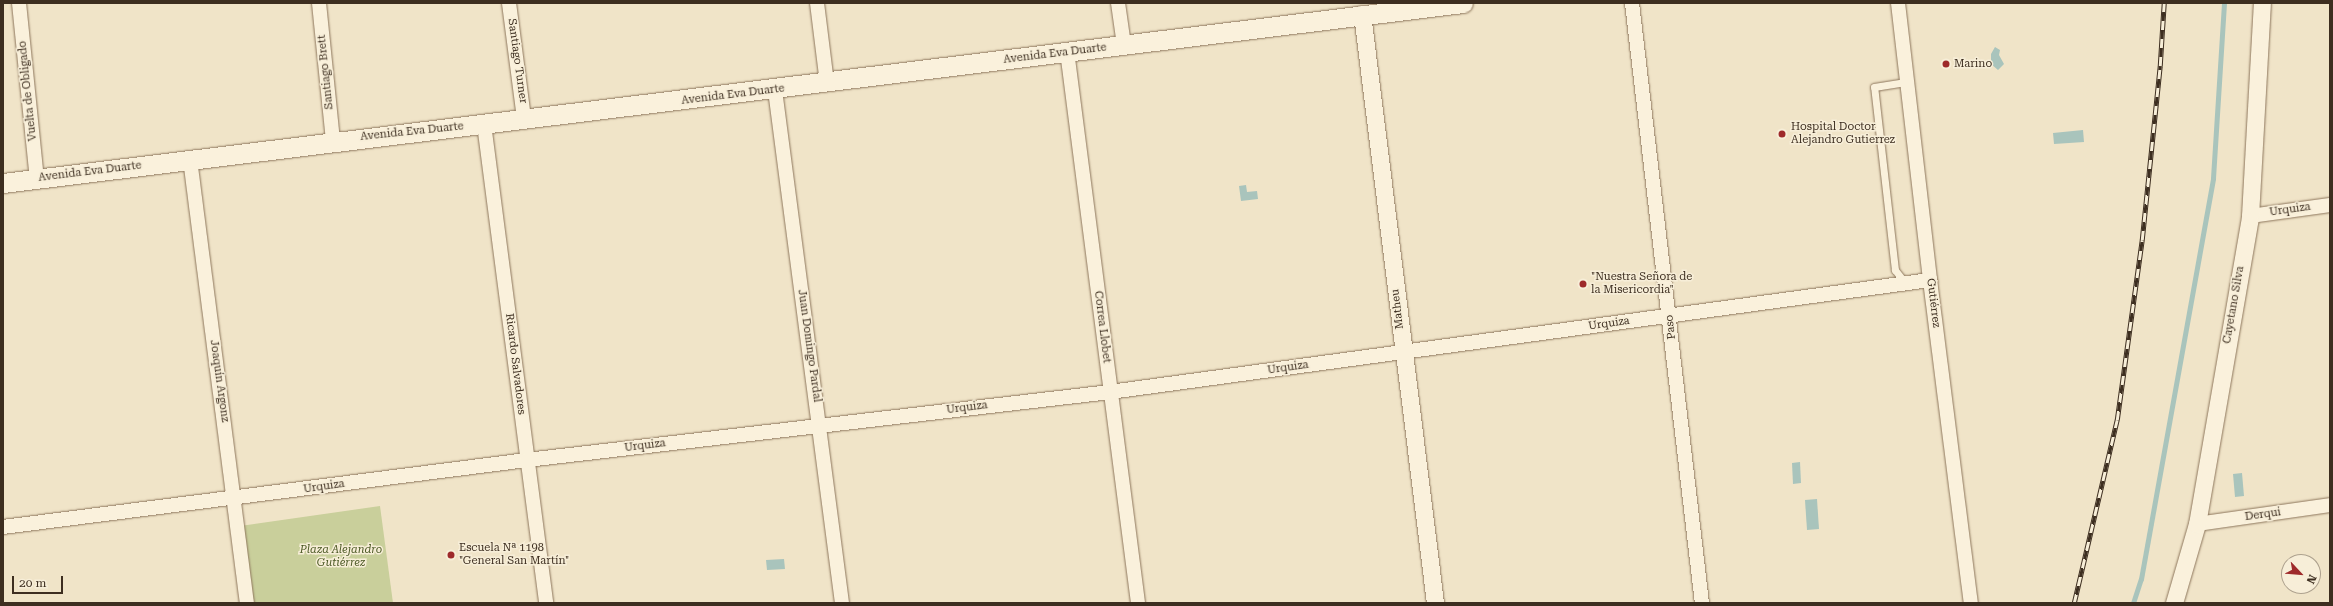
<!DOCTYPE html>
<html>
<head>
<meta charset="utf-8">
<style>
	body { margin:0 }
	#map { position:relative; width:2333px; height:606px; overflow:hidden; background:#f0e4c8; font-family:"Roboto Serif",serif }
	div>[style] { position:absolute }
	.green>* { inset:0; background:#c9cf9b }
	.water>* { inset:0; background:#a9c4bc }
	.stream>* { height:5px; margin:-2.5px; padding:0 2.5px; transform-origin:2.5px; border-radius:2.5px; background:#a9c4bc }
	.roads { filter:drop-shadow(0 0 1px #8d765c) drop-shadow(0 0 1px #8d765c) }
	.service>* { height:7px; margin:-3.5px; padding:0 3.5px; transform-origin:3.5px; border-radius:3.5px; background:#faf1dc }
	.minor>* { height:14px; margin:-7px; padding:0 7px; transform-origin:7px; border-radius:7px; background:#faf1dc }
	.tertiary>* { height:17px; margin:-8.5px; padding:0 8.5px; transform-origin:8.5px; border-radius:8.5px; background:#faf1dc }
	.secondary>* { height:19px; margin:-9.5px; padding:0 9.5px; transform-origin:9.5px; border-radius:9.5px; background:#faf1dc }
	.rail>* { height:4.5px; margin-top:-2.25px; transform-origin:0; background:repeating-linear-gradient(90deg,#f7eed8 0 9px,#3d2e20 0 18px); box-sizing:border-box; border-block:1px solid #3d2e20 }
	.dots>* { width:11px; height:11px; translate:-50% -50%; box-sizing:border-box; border:2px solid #f7eed8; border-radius:50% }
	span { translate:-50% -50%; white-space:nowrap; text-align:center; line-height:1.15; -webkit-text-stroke:3px #f7eed8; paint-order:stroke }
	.street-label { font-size:11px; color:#3d2e20 }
	.poi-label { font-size:11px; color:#3d2e20 }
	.left { translate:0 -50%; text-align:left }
	.park-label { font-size:11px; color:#4d5a26; font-style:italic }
	.frame { position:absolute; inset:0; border:4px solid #3d2e20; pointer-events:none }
	.north { position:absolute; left:2281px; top:554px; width:40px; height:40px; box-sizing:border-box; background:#f7eed8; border:1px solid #ada18e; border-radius:50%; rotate:116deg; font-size:11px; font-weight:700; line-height:16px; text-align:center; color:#3d2e20 }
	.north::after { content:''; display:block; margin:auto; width:14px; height:18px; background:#9e2a2b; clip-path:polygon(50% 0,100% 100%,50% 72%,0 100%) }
	.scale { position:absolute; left:12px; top:576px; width:51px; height:18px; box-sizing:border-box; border:2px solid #3d2e20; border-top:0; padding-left:5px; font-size:12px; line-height:14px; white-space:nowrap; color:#3d2e20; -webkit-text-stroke:3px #f7eed8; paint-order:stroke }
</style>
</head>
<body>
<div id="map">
	<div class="green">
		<div style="clip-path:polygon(380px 506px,393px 603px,251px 603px,240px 526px)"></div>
	</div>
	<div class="water">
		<div style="clip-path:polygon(1995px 47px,2000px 50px,1999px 55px,2004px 64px,1998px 70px,1991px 64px,1991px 54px)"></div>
		<div style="clip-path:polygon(2083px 130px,2084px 142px,2054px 144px,2053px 133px)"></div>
		<div style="clip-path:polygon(1246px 185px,1247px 192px,1257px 191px,1258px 199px,1241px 201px,1239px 186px)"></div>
		<div style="clip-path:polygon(1800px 462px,1801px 483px,1793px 484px,1792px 463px)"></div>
		<div style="clip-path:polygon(2242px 473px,2244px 496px,2235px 497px,2233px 474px)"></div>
		<div style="clip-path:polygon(1817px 499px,1819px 529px,1807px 530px,1805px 500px)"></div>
		<div style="clip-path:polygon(784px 559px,785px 569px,767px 570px,766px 560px)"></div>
	</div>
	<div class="stream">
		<div style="left:2133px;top:603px;width:25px;rotate:-72deg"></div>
		<div style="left:2141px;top:579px;width:407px;rotate:-79.8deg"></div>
		<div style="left:2213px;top:178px;width:175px;rotate:-86.4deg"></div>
	</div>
	<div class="roads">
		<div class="service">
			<div style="left:1906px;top:284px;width:18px;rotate:-128deg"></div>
			<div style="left:1895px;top:270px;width:184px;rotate:-96.5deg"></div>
			<div style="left:1874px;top:87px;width:32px;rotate:-9deg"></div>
		</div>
		<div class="minor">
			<div style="left:19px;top:3px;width:177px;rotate:84.2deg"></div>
			<div style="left:319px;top:3px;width:139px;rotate:84.2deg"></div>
			<div style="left:509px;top:3px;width:117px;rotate:82.6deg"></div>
			<div style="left:817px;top:3px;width:81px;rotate:82.9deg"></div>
			<div style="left:1118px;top:3px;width:42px;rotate:81.9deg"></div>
			<div style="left:1632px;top:3px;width:604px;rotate:83.35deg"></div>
			<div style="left:1898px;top:3px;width:279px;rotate:83.4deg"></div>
			<div style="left:1930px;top:280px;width:326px;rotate:82.8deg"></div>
			<div style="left:1067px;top:51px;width:557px;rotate:82.67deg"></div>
			<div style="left:775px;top:90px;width:517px;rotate:82.56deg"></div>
			<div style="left:484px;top:124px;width:483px;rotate:82.6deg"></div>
			<div style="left:190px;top:159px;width:448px;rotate:82.7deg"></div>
			<div style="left:2250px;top:216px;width:81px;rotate:-7.8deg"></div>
			<div style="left:2197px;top:524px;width:134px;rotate:-8.1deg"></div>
			<div style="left:3px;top:527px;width:528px;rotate:-7.29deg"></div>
			<div style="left:527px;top:460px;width:587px;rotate:-6.65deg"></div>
			<div style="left:1110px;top:392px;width:828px;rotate:-7.78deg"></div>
		</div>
		<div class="tertiary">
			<div style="left:1362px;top:14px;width:594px;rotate:82.93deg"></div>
			<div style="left:2174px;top:603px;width:82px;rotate:-73.8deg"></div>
			<div style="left:2197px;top:524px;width:313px;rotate:-80.2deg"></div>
			<div style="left:2250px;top:216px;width:213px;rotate:-86.8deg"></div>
		</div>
		<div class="secondary">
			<div style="left:3px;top:183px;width:1471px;rotate:-7.03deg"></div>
		</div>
	</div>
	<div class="rail">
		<div style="left:2074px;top:603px;width:188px;rotate:-76.8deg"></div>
		<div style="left:2117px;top:420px;width:182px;rotate:-82.1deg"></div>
		<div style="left:2142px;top:240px;width:175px;rotate:-84.1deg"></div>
		<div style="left:2160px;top:66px;width:63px;rotate:-86.4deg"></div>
	</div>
	<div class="dots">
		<div style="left:1946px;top:64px;background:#9e2a2b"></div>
		<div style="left:1782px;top:134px;background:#9e2a2b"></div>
		<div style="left:1583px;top:284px;background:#9e2a2b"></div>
		<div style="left:451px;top:555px;background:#9e2a2b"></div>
	</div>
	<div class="street-label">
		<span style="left:1055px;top:54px;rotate:-7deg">Avenida Eva Duarte</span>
		<span style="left:517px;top:61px;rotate:82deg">Santiago Turner</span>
		<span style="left:326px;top:72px;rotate:-96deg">Santiago Brett</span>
		<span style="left:28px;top:91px;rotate:-96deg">Vuelta de Obligado</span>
		<span style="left:733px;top:95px;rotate:-7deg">Avenida Eva Duarte</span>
		<span style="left:412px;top:132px;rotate:-6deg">Avenida Eva Duarte</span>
		<span style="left:90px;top:172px;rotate:-7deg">Avenida Eva Duarte</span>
		<span style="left:2290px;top:210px;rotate:-8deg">Urquiza</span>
		<span style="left:1933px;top:303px;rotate:83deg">Gutiérrez</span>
		<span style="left:2234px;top:305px;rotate:-80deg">Cayetano Silva</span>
		<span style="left:1398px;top:309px;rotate:-97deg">Matheu</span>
		<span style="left:1609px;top:324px;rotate:-8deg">Urquiza</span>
		<span style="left:1102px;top:327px;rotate:83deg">Correa Llobet</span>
		<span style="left:1671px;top:327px;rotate:-96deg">Paso</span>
		<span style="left:809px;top:346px;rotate:82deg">Juan Domingo Pardal</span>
		<span style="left:515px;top:364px;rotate:83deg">Ricardo Salvadores</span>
		<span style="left:1288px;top:368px;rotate:-8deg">Urquiza</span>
		<span style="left:219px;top:381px;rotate:82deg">Joaquín Argonz</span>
		<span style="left:967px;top:408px;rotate:-7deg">Urquiza</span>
		<span style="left:645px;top:446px;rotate:-7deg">Urquiza</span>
		<span style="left:324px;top:487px;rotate:-8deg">Urquiza</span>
		<span style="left:2263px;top:515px;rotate:-8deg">Derqui</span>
	</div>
	<div class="poi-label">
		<span class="left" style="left:1954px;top:64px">Marino</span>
		<span class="left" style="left:1791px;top:134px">Hospital Doctor<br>Alejandro Gutierrez</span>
		<span class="left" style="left:1591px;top:284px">"Nuestra Señora de<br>la Misericordia"</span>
		<span class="left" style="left:459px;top:555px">Escuela Nª 1198<br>"General San Martín"</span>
	</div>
	<div class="park-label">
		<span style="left:341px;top:557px">Plaza Alejandro<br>Gutiérrez</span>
	</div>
	<div class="frame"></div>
	<div class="north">N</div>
	<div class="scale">20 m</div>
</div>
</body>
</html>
